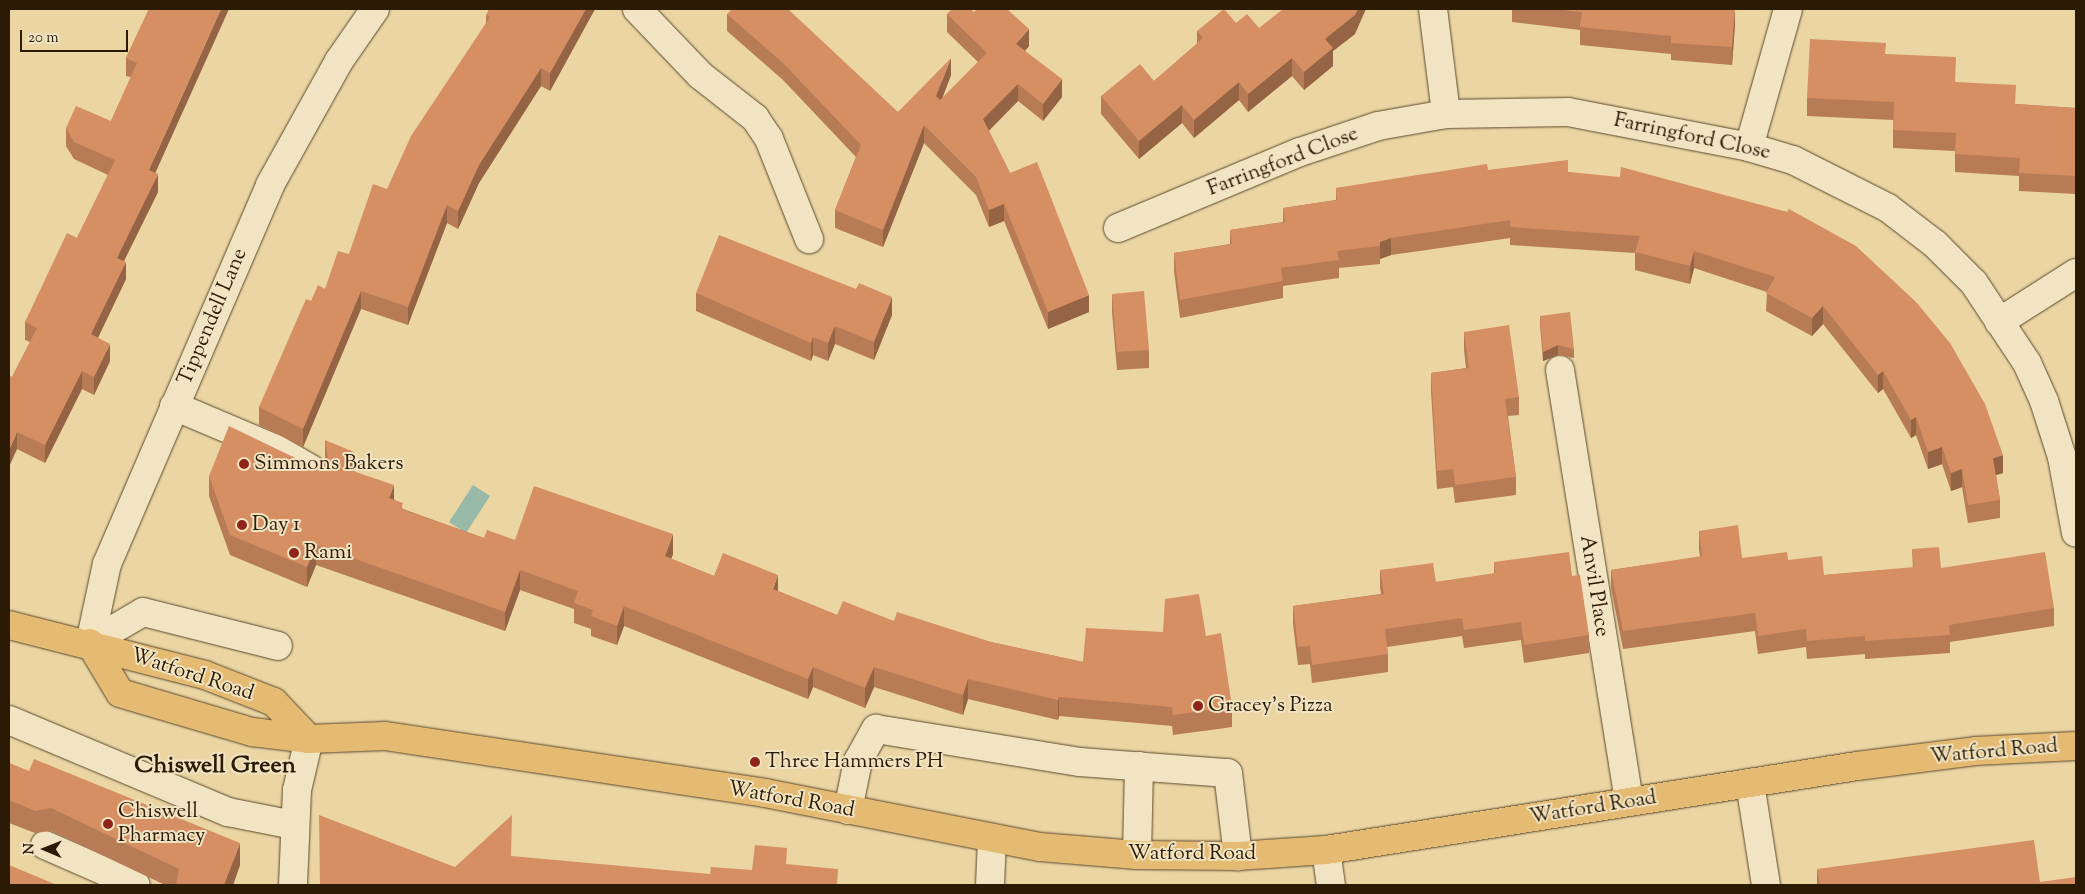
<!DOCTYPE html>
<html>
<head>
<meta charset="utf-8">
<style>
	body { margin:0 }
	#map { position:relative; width:2085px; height:894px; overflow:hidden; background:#ead5a3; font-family:"Sorts Mill Goudy",serif }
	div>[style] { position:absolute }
	.water>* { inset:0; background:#98b9a7 }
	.roads { filter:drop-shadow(0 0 1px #5b492c) drop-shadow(0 0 1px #5b492c) }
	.minor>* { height:28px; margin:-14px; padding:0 14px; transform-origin:14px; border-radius:14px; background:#f1e4c3 }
	.major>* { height:28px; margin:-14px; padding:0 14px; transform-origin:14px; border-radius:14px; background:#e5ba72 }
	.wall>* { inset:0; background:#b77b55 }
	.shaded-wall>* { inset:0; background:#956445 }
	.building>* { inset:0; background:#d58f63 }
	.dots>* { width:14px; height:14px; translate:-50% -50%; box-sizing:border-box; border:2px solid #f1e4c3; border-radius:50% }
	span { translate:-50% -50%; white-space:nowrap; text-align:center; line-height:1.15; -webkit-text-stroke:4px #f1e4c3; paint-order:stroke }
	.street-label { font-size:21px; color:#2b1a04 }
	.poi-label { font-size:21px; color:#2b1a04 }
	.left { translate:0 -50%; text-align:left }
	.quarter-label { font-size:24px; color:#2b1a04; font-weight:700 }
	.frame { position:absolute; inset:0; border:10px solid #2b1a04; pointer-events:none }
	.north { position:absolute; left:20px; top:824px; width:50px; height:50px; -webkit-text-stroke:4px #f1e4c3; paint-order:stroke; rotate:271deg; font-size:14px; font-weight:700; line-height:20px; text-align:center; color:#2b1a04 }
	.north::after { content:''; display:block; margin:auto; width:18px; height:22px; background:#2b1a04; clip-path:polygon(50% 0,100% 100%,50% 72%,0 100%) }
	.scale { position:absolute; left:20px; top:30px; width:108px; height:22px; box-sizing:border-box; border:2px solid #2b1a04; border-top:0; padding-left:6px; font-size:15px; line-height:18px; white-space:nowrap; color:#2b1a04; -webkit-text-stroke:4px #f1e4c3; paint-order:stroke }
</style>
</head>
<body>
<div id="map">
	<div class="water">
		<div style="clip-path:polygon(473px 485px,490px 496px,466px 533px,449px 522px)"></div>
	</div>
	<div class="roads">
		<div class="minor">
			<div style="left:637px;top:9px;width:91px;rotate:46.3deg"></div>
			<div style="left:700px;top:75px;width:70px;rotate:38deg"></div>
			<div style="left:755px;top:118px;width:25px;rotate:56deg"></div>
			<div style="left:769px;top:139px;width:108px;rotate:68.2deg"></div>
			<div style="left:1433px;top:9px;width:106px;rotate:82.9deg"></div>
			<div style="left:1749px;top:147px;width:143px;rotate:-74.2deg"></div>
			<div style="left:1118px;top:228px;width:197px;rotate:-22.7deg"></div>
			<div style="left:1300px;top:152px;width:82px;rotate:-18.4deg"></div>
			<div style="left:1378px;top:126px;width:69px;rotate:-10deg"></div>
			<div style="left:1446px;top:114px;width:122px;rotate:-0.9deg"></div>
			<div style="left:1568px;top:112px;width:184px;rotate:10.9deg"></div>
			<div style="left:1749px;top:147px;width:46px;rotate:16.5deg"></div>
			<div style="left:1793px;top:160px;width:106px;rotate:26.8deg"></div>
			<div style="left:1888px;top:208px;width:59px;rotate:37.5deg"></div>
			<div style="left:1935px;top:244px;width:55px;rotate:45deg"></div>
			<div style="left:1974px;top:283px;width:96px;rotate:56.5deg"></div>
			<div style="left:2027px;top:363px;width:42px;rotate:65.9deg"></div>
			<div style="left:2044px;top:401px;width:59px;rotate:72.2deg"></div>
			<div style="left:2062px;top:457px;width:77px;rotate:79.6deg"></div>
			<div style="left:1999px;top:322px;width:91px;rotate:-32.5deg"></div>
			<div style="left:1560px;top:370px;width:437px;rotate:80.9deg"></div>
			<div style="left:174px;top:406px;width:111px;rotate:22.9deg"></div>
			<div style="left:276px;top:449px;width:40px;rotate:29.7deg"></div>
			<div style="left:90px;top:643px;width:81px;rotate:-77.9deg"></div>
			<div style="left:107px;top:564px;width:413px;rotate:-66.7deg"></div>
			<div style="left:270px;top:185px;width:142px;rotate:-60.9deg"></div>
			<div style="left:339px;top:61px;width:63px;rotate:-55.3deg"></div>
			<div style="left:90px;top:643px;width:61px;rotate:-30.3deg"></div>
			<div style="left:143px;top:612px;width:139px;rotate:14.1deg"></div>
			<div style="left:9px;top:720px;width:238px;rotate:22.8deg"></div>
			<div style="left:228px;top:812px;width:67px;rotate:11.1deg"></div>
			<div style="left:1750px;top:783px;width:103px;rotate:81.1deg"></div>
			<div style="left:848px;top:810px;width:50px;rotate:-78.5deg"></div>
			<div style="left:858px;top:761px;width:37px;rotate:-61deg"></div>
			<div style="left:876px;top:729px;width:207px;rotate:9.2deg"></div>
			<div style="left:1080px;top:762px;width:148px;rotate:4.3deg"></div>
			<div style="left:1228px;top:773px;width:84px;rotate:83.1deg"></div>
			<div style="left:45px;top:845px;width:99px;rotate:23.7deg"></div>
			<div style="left:1326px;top:850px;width:35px;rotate:82deg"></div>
			<div style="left:1137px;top:855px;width:89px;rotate:-88.7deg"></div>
			<div style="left:293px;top:885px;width:95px;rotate:-87.6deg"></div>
			<div style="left:297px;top:790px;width:52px;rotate:-76.8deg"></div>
			<div style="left:990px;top:885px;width:46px;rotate:-87.5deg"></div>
		</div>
		<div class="major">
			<div style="left:9px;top:625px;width:202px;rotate:14.3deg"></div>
			<div style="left:205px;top:675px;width:74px;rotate:21.4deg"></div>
			<div style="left:274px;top:702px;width:51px;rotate:46.6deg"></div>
			<div style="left:90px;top:643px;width:58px;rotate:59deg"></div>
			<div style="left:120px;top:693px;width:138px;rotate:16.5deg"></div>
			<div style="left:252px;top:732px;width:57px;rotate:7deg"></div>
			<div style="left:309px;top:739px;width:76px;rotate:-2.3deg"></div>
			<div style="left:385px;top:736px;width:384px;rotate:8.5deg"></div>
			<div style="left:765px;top:793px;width:280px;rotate:11.1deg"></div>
			<div style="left:1040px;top:847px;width:97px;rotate:4.7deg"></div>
			<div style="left:1137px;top:855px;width:101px;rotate:0.6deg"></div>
			<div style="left:1238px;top:856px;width:88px;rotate:-3.9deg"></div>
			<div style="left:1326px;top:850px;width:538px;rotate:-8.99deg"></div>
			<div style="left:1857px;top:766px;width:119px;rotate:-7.2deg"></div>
			<div style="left:1975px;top:751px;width:101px;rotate:-2.8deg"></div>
		</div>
	</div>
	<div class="wall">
		<div style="clip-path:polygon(149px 9px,155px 173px,158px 192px,124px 261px,126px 279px,98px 338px,110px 361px,94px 395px,82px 389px,45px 463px,17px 449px,12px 377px,30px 342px,25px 340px,25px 322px,77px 238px,108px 175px,74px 159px,66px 146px,66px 128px,111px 121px,131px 77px,126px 76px,126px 58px)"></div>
		<div style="clip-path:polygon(595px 9px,550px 91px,541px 86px,479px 183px,458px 229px,447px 223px,408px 325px,361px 309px,303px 447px,259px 425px,259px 407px,311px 301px,325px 289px,349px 254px,486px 23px,486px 15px)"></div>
		<div style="clip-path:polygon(1504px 9px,1735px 9px,1735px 24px,1732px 65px,1671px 60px,1671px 54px,1580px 45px,1580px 30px,1512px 22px,1512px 10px)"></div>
		<div style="clip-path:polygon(974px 12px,1029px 46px,1025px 51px,1062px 97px,1043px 121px,1018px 101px,989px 131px,1010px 173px,1089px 312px,1048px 329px,1004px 221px,989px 227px,976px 195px,924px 143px,883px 247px,835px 228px,835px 210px,856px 157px,783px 80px,727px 31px,727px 14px,898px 112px,951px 75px,942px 99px,978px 62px,947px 32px,947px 14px)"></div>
		<div style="clip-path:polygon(1236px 23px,1259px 28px,1355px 34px,1333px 51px,1333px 66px,1304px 90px,1292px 76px,1248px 112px,1239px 100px,1194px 138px,1182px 123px,1139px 159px,1101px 114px,1101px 96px,1154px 81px,1197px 44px,1197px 31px)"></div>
		<div style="clip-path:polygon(1886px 54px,1956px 82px,2016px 104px,2076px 108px,2076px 194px,2019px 191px,2019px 176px,1955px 172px,1955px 151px,1893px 148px,1893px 120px,1807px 116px,1807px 98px)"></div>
		<div style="clip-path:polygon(1488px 170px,1568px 172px,1787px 212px,2003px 473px,1996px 475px,2000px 500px,2000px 518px,1968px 523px,1962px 487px,1951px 491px,1942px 464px,1928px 469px,1916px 435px,1911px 438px,1883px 389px,1878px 393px,1823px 324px,1812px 336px,1766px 311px,1767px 292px,1694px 268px,1690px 284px,1635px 270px,1635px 253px,1510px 245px,1510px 238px,1391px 255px,1380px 259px,1380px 264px,1339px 268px,1339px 278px,1283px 286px,1283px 298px,1180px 318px,1174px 271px,1174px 253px,1230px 244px,1230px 230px,1283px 222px,1283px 208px,1336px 200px,1336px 188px)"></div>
		<div style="clip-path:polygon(696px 293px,892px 315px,874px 360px,835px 344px,828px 361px,813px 355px,811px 361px,696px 311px)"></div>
		<div style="clip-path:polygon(1112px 294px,1149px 350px,1149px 368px,1117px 370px,1112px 312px)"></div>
		<div style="clip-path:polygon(1540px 316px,1574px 349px,1574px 358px,1558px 355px,1543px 361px,1540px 325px)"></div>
		<div style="clip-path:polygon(1464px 332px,1519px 397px,1519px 415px,1508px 416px,1516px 477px,1516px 495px,1455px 503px,1453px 487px,1437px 489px,1431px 391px,1431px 373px,1466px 368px,1464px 350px)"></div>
		<div style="clip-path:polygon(325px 440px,354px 471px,394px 499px,403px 509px,484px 538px,673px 554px,671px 559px,714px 576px,778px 591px,837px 615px,894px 621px,1083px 662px,1206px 636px,1232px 707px,1232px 727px,1173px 735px,1172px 726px,1059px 716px,1058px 720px,968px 699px,963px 715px,874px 687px,865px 708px,813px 687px,808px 699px,624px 626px,617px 645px,591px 636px,591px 629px,574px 623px,574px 609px,520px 590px,505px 631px,316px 565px,307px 587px,230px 555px,209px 496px,209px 476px,314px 467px,325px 460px)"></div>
		<div style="clip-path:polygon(1699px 531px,1742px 558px,1788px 560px,1824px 575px,1913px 568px,1912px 549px,1941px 568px,2054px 608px,2054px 626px,1950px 642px,1950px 653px,1865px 659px,1865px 654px,1807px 659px,1806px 647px,1758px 654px,1755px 631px,1623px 649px,1611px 588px,1611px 570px,1700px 557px,1699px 549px)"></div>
		<div style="clip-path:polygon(1494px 562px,1572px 576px,1589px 635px,1589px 653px,1524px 663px,1521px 640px,1464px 648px,1462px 636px,1387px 647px,1388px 654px,1388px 672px,1312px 683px,1310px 664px,1298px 665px,1293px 624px,1293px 606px,1381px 594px,1380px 588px,1380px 570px,1436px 582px,1494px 574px)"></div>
		<div style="clip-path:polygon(9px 763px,240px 865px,233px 885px,165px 885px,51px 831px,35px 833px,9px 823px)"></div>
		<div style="clip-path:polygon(1817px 869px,2040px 882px,2076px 885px,1817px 885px)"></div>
	</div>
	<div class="shaded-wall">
		<div style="clip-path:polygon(221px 9px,229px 9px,149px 187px,149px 170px)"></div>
		<div style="clip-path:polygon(586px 9px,595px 9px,550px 91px,550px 73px)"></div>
		<div style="clip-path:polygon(1358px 9px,1366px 9px,1355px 34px,1333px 51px,1333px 66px,1304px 90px,1304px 72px,1325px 39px)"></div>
		<div style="clip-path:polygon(1735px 9px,1735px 24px,1732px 65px,1732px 47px)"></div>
		<div style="clip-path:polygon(1029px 29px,1029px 46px,1016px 61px,1016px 44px)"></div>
		<div style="clip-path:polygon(951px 58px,951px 75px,936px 114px,936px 96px)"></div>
		<div style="clip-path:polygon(1292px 58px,1292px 76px,1248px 112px,1248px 94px)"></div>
		<div style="clip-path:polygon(541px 68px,541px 86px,479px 183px,458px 229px,458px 211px,479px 165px)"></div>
		<div style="clip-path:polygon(1062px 79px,1062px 97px,1043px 121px,1043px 104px)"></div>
		<div style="clip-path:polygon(1239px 82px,1239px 100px,1194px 138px,1194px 120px)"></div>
		<div style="clip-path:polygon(1018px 84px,1018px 101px,983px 136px,983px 119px)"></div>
		<div style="clip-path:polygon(1182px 105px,1182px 123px,1139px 159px,1139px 141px)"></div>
		<div style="clip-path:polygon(924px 125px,924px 143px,883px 247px,883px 230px)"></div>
		<div style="clip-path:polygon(158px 174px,158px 192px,117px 275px,117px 258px)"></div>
		<div style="clip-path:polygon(1004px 204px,1004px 221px,989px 227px,989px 210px)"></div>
		<div style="clip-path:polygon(447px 205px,447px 223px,408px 325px,408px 307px)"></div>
		<div style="clip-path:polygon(1391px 238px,1391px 255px,1380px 259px,1380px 242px)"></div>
		<div style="clip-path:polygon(1694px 251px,1694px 268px,1690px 284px,1690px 266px)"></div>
		<div style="clip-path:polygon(126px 262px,126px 279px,91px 352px,91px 334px)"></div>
		<div style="clip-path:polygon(361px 291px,361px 309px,303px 447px,303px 429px)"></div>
		<div style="clip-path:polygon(1089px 295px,1089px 312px,1048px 329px,1048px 312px)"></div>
		<div style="clip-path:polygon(892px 297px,892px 315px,874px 360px,874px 342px)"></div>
		<div style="clip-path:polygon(1823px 306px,1823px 324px,1812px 336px,1812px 318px)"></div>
		<div style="clip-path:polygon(835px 326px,835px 344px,828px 361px,828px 343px)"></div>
		<div style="clip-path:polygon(813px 337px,813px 355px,811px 361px,811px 343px)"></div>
		<div style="clip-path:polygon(110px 344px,110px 361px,94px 395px,94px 377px)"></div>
		<div style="clip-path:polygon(1558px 345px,1558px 355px,1543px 361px,1543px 352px)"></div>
		<div style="clip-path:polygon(82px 371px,82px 389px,45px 463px,45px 445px)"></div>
		<div style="clip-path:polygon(1883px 371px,1883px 389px,1878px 393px,1878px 375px)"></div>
		<div style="clip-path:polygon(1916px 417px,1916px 435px,1911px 438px,1911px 420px)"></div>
		<div style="clip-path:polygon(17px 432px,17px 449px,9px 467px,9px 450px)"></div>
		<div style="clip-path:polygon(1942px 447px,1942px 464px,1928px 469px,1928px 452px)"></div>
		<div style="clip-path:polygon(354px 452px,354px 471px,347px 469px)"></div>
		<div style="clip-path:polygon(2003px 455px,2003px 473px,1993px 476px,1993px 458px)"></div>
		<div style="clip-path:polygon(1962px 469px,1962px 487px,1951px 491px,1951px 473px)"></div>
		<div style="clip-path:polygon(394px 485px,394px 505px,389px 498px)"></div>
		<div style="clip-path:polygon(673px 534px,673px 554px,665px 576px,665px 556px)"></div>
		<div style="clip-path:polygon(316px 545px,316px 565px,307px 587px,307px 567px)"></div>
		<div style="clip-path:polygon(520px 570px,520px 590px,505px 631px,505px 612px)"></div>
		<div style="clip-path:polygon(778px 575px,778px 595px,773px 589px)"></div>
		<div style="clip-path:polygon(624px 606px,624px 626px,617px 645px,617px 626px)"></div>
		<div style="clip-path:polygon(813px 667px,813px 687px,808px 699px,808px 679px)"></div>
		<div style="clip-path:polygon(874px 667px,874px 687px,865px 708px,865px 688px)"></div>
		<div style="clip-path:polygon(968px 679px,968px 699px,963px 715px,963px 695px)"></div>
		<div style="clip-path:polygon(1059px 697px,1059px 716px,1058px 720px,1058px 700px)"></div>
		<div style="clip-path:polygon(240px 843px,240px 865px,233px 885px,224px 885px)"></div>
	</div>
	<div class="building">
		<div style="clip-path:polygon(149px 9px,221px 9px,149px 170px,158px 174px,117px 258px,126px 262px,91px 334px,110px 344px,94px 377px,82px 371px,45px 445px,17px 432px,9px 450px,9px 375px,12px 377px,37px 328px,25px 322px,67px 233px,77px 238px,115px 160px,74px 142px,66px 128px,76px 106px,111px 121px,137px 63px,126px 58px)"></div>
		<div style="clip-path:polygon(489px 9px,586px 9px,550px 73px,541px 68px,479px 165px,458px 211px,447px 205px,408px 307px,361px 291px,303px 429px,259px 407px,306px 299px,311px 301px,318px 285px,325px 289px,338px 251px,349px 254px,373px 184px,387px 189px,411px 136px,490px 17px,486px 15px)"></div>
		<div style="clip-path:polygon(732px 9px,788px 9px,898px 112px,951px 58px,936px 96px,940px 100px,987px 53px,947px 14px,952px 9px,970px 9px,974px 12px,977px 9px,1007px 9px,1029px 29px,1016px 44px,1062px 79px,1043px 104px,1018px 84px,983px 119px,1010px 173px,1037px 162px,1089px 295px,1048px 312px,1004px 204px,989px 210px,976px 177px,924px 125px,883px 230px,835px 210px,861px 145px,783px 63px,727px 14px)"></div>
		<div style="clip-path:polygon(1224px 9px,1236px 23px,1247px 14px,1259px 28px,1283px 9px,1358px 9px,1355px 15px,1325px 39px,1333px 48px,1304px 72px,1292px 58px,1248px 94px,1239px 82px,1194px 120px,1182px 105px,1139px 141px,1101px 96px,1140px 64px,1154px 81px,1203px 38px,1197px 31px)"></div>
		<div style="clip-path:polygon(1552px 9px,1735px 9px,1732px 47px,1671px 43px,1671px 36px,1580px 27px,1582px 12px)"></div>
		<div style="clip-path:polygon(1810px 39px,1886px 43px,1885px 54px,1956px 57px,1955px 82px,2016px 85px,2015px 104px,2076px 108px,2076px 176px,2019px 173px,2020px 158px,1955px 154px,1956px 133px,1893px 130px,1894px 102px,1807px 98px)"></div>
		<div style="clip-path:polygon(1568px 160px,1568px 172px,1620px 177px,1621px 167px,1787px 212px,1789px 209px,1856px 246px,1917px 303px,1950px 343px,1985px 404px,2003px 455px,1993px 458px,2000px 500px,1968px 505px,1962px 469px,1951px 473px,1942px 447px,1928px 452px,1916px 417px,1911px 420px,1883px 371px,1878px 375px,1823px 306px,1812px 318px,1766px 293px,1775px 277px,1694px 251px,1690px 266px,1635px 252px,1640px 236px,1510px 227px,1510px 220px,1391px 238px,1380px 242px,1380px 246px,1337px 251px,1339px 260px,1281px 268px,1283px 281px,1180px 300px,1174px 253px,1232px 244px,1230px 230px,1285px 222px,1283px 208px,1337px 200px,1336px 188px,1487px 164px,1488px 170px)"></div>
		<div style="clip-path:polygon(719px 235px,856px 289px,859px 283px,892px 297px,874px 342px,835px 326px,828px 343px,813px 337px,811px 343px,696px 293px)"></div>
		<div style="clip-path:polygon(1144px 291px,1149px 350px,1117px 352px,1112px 294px)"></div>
		<div style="clip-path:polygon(1570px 312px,1574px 349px,1558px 345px,1543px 352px,1540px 316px)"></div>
		<div style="clip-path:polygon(1509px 325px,1519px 397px,1505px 399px,1516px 477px,1455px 485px,1453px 469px,1437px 471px,1431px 373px,1469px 368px,1464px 332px)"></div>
		<div style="clip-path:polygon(229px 426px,314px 467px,328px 459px,325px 440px,354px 452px,347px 469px,394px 485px,389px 498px,403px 503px,401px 509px,484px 538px,487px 530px,515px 540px,534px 486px,673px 534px,665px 556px,714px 576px,723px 553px,778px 575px,773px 589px,837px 615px,843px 601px,894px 621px,897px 612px,991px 642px,1083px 662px,1086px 628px,1163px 632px,1165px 599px,1199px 594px,1206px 636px,1221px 633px,1232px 707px,1173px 715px,1172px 707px,1059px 697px,1058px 700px,968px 679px,963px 695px,874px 667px,865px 688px,813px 667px,808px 679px,624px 606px,617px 626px,591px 616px,593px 610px,574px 603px,578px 591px,520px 570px,505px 612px,316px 545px,307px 567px,230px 535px,209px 476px)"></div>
		<div style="clip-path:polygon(1738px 525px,1742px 558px,1787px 552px,1788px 560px,1822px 556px,1824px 575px,1914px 567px,1912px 549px,1939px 547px,1941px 568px,2045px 552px,2054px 608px,1949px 625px,1950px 635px,1865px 641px,1865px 636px,1807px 641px,1806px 629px,1758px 636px,1755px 613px,1623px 631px,1611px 570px,1702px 556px,1699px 531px)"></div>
		<div style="clip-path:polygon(1569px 552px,1572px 576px,1580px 575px,1589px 635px,1524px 645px,1521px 622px,1464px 630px,1462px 618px,1385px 629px,1388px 654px,1312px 665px,1310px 646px,1298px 647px,1293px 606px,1384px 594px,1380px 570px,1433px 563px,1436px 582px,1495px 573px,1494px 562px)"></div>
		<div style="clip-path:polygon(34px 759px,240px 843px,224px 885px,176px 885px,179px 869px,51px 808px,35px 811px,9px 800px,9px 763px,29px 771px)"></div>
		<div style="clip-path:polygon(319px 815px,455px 867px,512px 815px,511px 856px,710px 874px,711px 867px,752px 870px,755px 845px,787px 848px,786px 864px,838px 869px,837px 885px,320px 885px)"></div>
		<div style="clip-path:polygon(2034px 840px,2040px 882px,2076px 877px,2076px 885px,1820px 885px,1817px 869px)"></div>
		<div style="clip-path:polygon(9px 865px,57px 885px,9px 885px)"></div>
	</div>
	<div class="dots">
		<div style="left:244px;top:464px;background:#8f2418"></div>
		<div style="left:242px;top:525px;background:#8f2418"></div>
		<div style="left:294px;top:553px;background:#8f2418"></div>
		<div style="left:1198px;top:706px;background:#8f2418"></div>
		<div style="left:755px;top:762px;background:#8f2418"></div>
		<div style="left:108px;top:824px;background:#8f2418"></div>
	</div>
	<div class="street-label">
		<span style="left:1692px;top:137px;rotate:12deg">Farringford Close</span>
		<span style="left:1283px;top:162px;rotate:-21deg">Farringford Close</span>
		<span style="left:213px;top:317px;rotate:-67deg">Tippendell Lane</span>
		<span style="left:1594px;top:586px;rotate:81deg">Anvil Place</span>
		<span style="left:192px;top:675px;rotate:18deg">Watford Road</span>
		<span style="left:1994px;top:752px;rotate:-5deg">Watford Road</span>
		<span style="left:791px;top:800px;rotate:10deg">Watford Road</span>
		<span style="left:1593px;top:808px;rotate:-9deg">Watford Road</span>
		<span style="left:1192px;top:854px">Watford Road</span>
	</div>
	<div class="poi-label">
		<span class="left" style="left:254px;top:464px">Simmons Bakers</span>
		<span class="left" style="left:252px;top:525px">Day 1</span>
		<span class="left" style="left:304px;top:553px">Rami</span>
		<span class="left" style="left:1208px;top:706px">Gracey's Pizza</span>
		<span class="left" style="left:765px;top:762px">Three Hammers PH</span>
		<span class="left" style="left:118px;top:824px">Chiswell<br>Pharmacy</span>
	</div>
	<div class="quarter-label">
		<span style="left:215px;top:767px">Chiswell Green</span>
	</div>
	<div class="frame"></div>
	<div class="north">N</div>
	<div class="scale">20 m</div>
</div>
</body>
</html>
